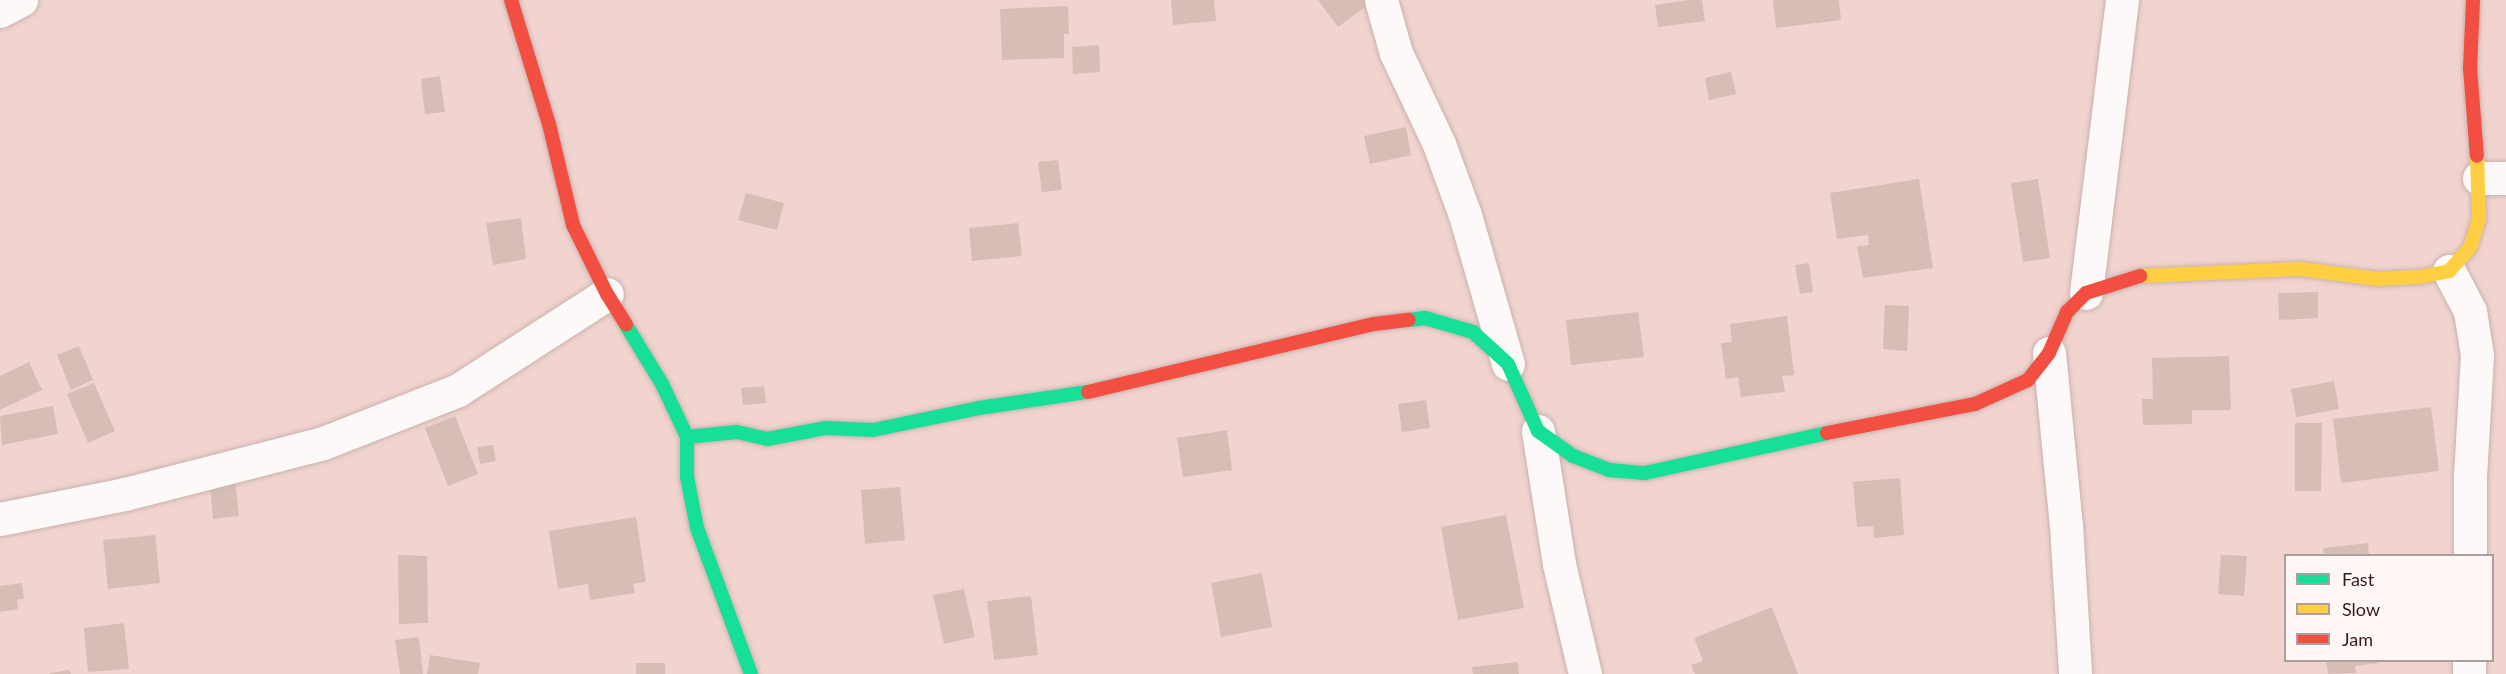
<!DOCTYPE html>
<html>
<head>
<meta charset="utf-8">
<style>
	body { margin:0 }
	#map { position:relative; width:2506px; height:674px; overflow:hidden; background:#f1d4cf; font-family:Lato,sans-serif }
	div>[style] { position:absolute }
	.building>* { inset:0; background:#d6beb6 }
	.roads { filter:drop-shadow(0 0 2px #cab2ae) drop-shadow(0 0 2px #cab2ae) }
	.street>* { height:33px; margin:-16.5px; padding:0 16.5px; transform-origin:16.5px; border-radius:16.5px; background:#fdf9f8 }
	.fast>* { height:14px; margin:-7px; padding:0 7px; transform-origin:7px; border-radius:7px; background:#16e098 }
	.slow>* { height:14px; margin:-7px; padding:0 7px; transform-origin:7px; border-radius:7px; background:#ffcf43 }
	.jam>* { height:14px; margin:-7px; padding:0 7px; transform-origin:7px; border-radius:7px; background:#f24e42 }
	span { translate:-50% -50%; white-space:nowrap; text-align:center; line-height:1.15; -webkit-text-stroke:5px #fef7f6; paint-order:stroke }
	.legend { position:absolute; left:2284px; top:554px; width:210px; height:108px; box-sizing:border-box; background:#fef7f6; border:2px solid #ad9f9e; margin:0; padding:8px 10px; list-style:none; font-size:18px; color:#331b19 }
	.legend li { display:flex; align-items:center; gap:12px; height:30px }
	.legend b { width:30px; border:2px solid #ad9f9e }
</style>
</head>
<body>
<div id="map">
	<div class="building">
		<div style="clip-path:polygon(1171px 0,1214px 0,1216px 21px,1173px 25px)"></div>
		<div style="clip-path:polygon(1318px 0,1370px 0,1372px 2px,1338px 27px)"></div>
		<div style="clip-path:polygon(1689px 0,1702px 0,1705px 21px,1658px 27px,1655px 5px)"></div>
		<div style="clip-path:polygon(1773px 0,1839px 0,1841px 20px,1776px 28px)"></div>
		<div style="clip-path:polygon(1068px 6px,1069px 34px,1064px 34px,1064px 58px,1002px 60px,1000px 9px)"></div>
		<div style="clip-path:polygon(1099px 45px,1100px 72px,1073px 74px,1072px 47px)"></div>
		<div style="clip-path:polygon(1731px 72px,1736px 94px,1709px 100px,1705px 78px)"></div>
		<div style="clip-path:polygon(440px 76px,445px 112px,425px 114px,421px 79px)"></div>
		<div style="clip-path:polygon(1406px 127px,1411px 155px,1370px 164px,1364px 136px)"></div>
		<div style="clip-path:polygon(1058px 160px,1062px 190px,1042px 192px,1038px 162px)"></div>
		<div style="clip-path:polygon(1919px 179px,1933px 268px,1863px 278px,1857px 246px,1869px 245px,1868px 235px,1837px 239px,1830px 193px)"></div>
		<div style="clip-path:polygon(2038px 179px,2050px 258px,2023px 262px,2011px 183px)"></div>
		<div style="clip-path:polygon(746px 193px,784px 203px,777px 230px,738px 220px)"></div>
		<div style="clip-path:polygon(521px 218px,526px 259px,493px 265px,486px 223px)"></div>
		<div style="clip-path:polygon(1018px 223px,1022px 256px,972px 261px,969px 228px)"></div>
		<div style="clip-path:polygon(1809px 263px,1813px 292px,1800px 294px,1795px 265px)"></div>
		<div style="clip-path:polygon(2318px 292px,2318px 318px,2279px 320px,2278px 293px)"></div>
		<div style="clip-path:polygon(1885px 305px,1909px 306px,1907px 351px,1883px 349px)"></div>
		<div style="clip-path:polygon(1638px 312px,1644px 357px,1571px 365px,1566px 320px)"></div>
		<div style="clip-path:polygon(1787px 316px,1794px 375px,1782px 376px,1785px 392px,1741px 397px,1738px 377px,1726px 379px,1721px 343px,1732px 342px,1730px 324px)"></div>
		<div style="clip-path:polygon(79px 346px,93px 380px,71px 390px,57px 355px)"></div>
		<div style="clip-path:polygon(2229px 356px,2231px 410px,2192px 410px,2192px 424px,2143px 425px,2142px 399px,2153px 399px,2152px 358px)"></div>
		<div style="clip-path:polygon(29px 362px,42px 390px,0 410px,0 376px)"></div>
		<div style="clip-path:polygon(2334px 381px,2339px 409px,2296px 417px,2291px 389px)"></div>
		<div style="clip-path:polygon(94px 383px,115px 431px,88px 443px,67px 394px)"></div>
		<div style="clip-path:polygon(764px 386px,766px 403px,743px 405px,741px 388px)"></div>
		<div style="clip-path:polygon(1426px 400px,1430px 428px,1402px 432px,1398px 404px)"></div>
		<div style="clip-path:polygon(53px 406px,58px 434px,2px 445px,0 416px)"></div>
		<div style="clip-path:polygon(2431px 407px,2439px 471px,2341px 483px,2333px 419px)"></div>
		<div style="clip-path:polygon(455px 416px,478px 474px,448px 486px,425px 428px)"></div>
		<div style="clip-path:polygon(2295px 423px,2322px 423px,2321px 491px,2295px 491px)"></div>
		<div style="clip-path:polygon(1227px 430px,1232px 470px,1183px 477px,1177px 438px)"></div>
		<div style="clip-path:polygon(493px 445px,496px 461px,480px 464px,477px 447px)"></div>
		<div style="clip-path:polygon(1900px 478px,1904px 535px,1874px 538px,1873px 526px,1857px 527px,1853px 482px)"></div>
		<div style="clip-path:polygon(235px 481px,239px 516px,213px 519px,210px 484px)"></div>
		<div style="clip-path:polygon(900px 487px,905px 540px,865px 544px,861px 490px)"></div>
		<div style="clip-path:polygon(1506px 515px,1524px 608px,1458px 620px,1441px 527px)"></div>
		<div style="clip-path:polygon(636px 517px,646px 582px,633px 584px,635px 593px,590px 600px,588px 584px,558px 589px,549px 531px)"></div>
		<div style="clip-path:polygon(155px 535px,160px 583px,108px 589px,103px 540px)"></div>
		<div style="clip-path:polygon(2368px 543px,2369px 556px,2324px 556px,2323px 548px)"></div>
		<div style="clip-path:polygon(398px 555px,427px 556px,428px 623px,399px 624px)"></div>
		<div style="clip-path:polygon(2221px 555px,2247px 556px,2244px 596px,2218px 594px)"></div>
		<div style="clip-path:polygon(1262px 573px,1272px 627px,1221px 637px,1211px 583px)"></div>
		<div style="clip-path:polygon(22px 583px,24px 599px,17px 600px,18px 609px,0 612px,0 586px)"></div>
		<div style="clip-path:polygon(964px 589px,975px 637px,944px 644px,933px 595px)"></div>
		<div style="clip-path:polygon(1031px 596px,1038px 655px,994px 660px,987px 601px)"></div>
		<div style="clip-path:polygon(1772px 607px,1798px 674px,1695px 674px,1691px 665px,1703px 661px,1694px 638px)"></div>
		<div style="clip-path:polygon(124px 623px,129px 669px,88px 672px,84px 628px)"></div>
		<div style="clip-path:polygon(419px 637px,423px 674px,400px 674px,395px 640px)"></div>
		<div style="clip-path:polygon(430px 655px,480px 663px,478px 674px,427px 674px)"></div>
		<div style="clip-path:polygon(2326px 660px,2378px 660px,2379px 663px,2355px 666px,2356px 673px,2328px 674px)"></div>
		<div style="clip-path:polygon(1518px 662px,1519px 674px,1473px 674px,1472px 667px)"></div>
		<div style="clip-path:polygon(636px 663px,665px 663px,665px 674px,636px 674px)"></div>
		<div style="clip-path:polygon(70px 670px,71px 674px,50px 674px,50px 673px)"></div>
	</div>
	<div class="roads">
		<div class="street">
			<div style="left:1381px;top:0;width:55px;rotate:74.2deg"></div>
			<div style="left:1396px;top:53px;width:101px;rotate:64.7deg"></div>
			<div style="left:1439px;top:144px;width:76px;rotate:69.9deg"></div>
			<div style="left:1465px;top:215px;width:155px;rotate:73.9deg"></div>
			<div style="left:0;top:11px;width:24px;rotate:-28deg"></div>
			<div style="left:2479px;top:178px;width:27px"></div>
			<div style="left:2449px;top:271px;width:45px;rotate:62.3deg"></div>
			<div style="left:2470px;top:311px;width:45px;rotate:81deg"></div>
			<div style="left:2477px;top:355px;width:121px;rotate:93.3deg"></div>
			<div style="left:2470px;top:476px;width:80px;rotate:90deg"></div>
			<div style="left:2086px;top:293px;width:295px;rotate:-83deg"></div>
			<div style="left:2049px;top:353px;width:173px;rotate:84.4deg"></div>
			<div style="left:2066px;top:525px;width:149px;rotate:86.5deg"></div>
			<div style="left:1538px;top:431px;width:135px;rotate:81deg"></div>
			<div style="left:1559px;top:564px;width:113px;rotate:76.7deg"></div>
			<div style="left:0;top:519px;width:127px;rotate:-11.3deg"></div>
			<div style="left:125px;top:494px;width:204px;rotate:-14.4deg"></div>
			<div style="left:323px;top:443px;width:145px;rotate:-21.4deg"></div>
			<div style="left:458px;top:390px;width:177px;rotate:-32.8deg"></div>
			<div style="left:2469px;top:674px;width:14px;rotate:-90deg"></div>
		</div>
		<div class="fast">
			<div style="left:1409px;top:320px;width:16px;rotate:-7deg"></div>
			<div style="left:1425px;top:318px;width:50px;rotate:16.3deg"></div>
			<div style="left:1473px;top:332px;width:47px;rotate:42.4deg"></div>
			<div style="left:1508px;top:364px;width:73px;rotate:65.9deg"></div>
			<div style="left:1538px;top:431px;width:43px;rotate:35.5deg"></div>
			<div style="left:1573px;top:456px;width:39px;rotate:21deg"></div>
			<div style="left:1609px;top:470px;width:36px;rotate:5deg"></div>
			<div style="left:1645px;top:473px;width:186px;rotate:-12.4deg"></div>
			<div style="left:626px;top:325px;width:69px;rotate:58.6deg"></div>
			<div style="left:662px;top:384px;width:59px;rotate:64.7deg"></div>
			<div style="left:687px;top:437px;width:40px;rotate:90deg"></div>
			<div style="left:687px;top:477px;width:52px;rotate:78.9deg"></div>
			<div style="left:697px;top:528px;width:156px;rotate:69.7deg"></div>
			<div style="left:687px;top:437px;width:50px;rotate:-5.7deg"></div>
			<div style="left:737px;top:432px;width:31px;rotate:13deg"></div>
			<div style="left:767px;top:439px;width:59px;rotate:-10.7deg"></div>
			<div style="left:825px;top:428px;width:48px;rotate:2.4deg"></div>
			<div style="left:873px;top:430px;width:108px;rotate:-11.7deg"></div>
			<div style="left:979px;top:408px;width:110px;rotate:-8.4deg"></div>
		</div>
		<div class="slow">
			<div style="left:2140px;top:276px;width:160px;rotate:-2.5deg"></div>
			<div style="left:2300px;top:269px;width:78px;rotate:7.4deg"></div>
			<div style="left:2377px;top:279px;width:42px;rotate:-2.7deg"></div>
			<div style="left:2419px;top:277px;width:31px;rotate:-11deg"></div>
			<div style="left:2449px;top:271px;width:31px;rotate:-48deg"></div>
			<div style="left:2470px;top:248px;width:31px;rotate:-73deg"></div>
			<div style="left:2479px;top:218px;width:62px;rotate:-91.8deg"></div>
		</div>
		<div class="jam">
			<div style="left:511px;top:0;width:130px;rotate:73deg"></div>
			<div style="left:549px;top:124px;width:104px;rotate:76.6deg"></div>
			<div style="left:573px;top:225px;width:77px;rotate:63.8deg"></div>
			<div style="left:607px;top:294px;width:36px;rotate:58deg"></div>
			<div style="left:2473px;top:0;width:68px;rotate:92.5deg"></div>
			<div style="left:2470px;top:68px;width:88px;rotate:85.5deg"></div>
			<div style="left:1088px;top:392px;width:294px;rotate:-13.4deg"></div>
			<div style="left:1374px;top:324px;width:35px;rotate:-7deg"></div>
			<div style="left:1827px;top:433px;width:151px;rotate:-11.1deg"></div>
			<div style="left:1975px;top:404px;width:58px;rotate:-24.4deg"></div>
			<div style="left:2028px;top:380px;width:34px;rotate:-52deg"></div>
			<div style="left:2049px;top:353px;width:45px;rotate:-66.3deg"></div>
			<div style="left:2067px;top:312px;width:27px;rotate:-45deg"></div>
			<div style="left:2086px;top:293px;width:57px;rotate:-17.5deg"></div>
		</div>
	</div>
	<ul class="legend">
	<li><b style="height:8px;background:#16e098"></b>Fast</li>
	<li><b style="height:8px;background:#ffcf43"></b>Slow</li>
	<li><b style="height:8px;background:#f24e42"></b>Jam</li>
	</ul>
</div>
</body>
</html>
